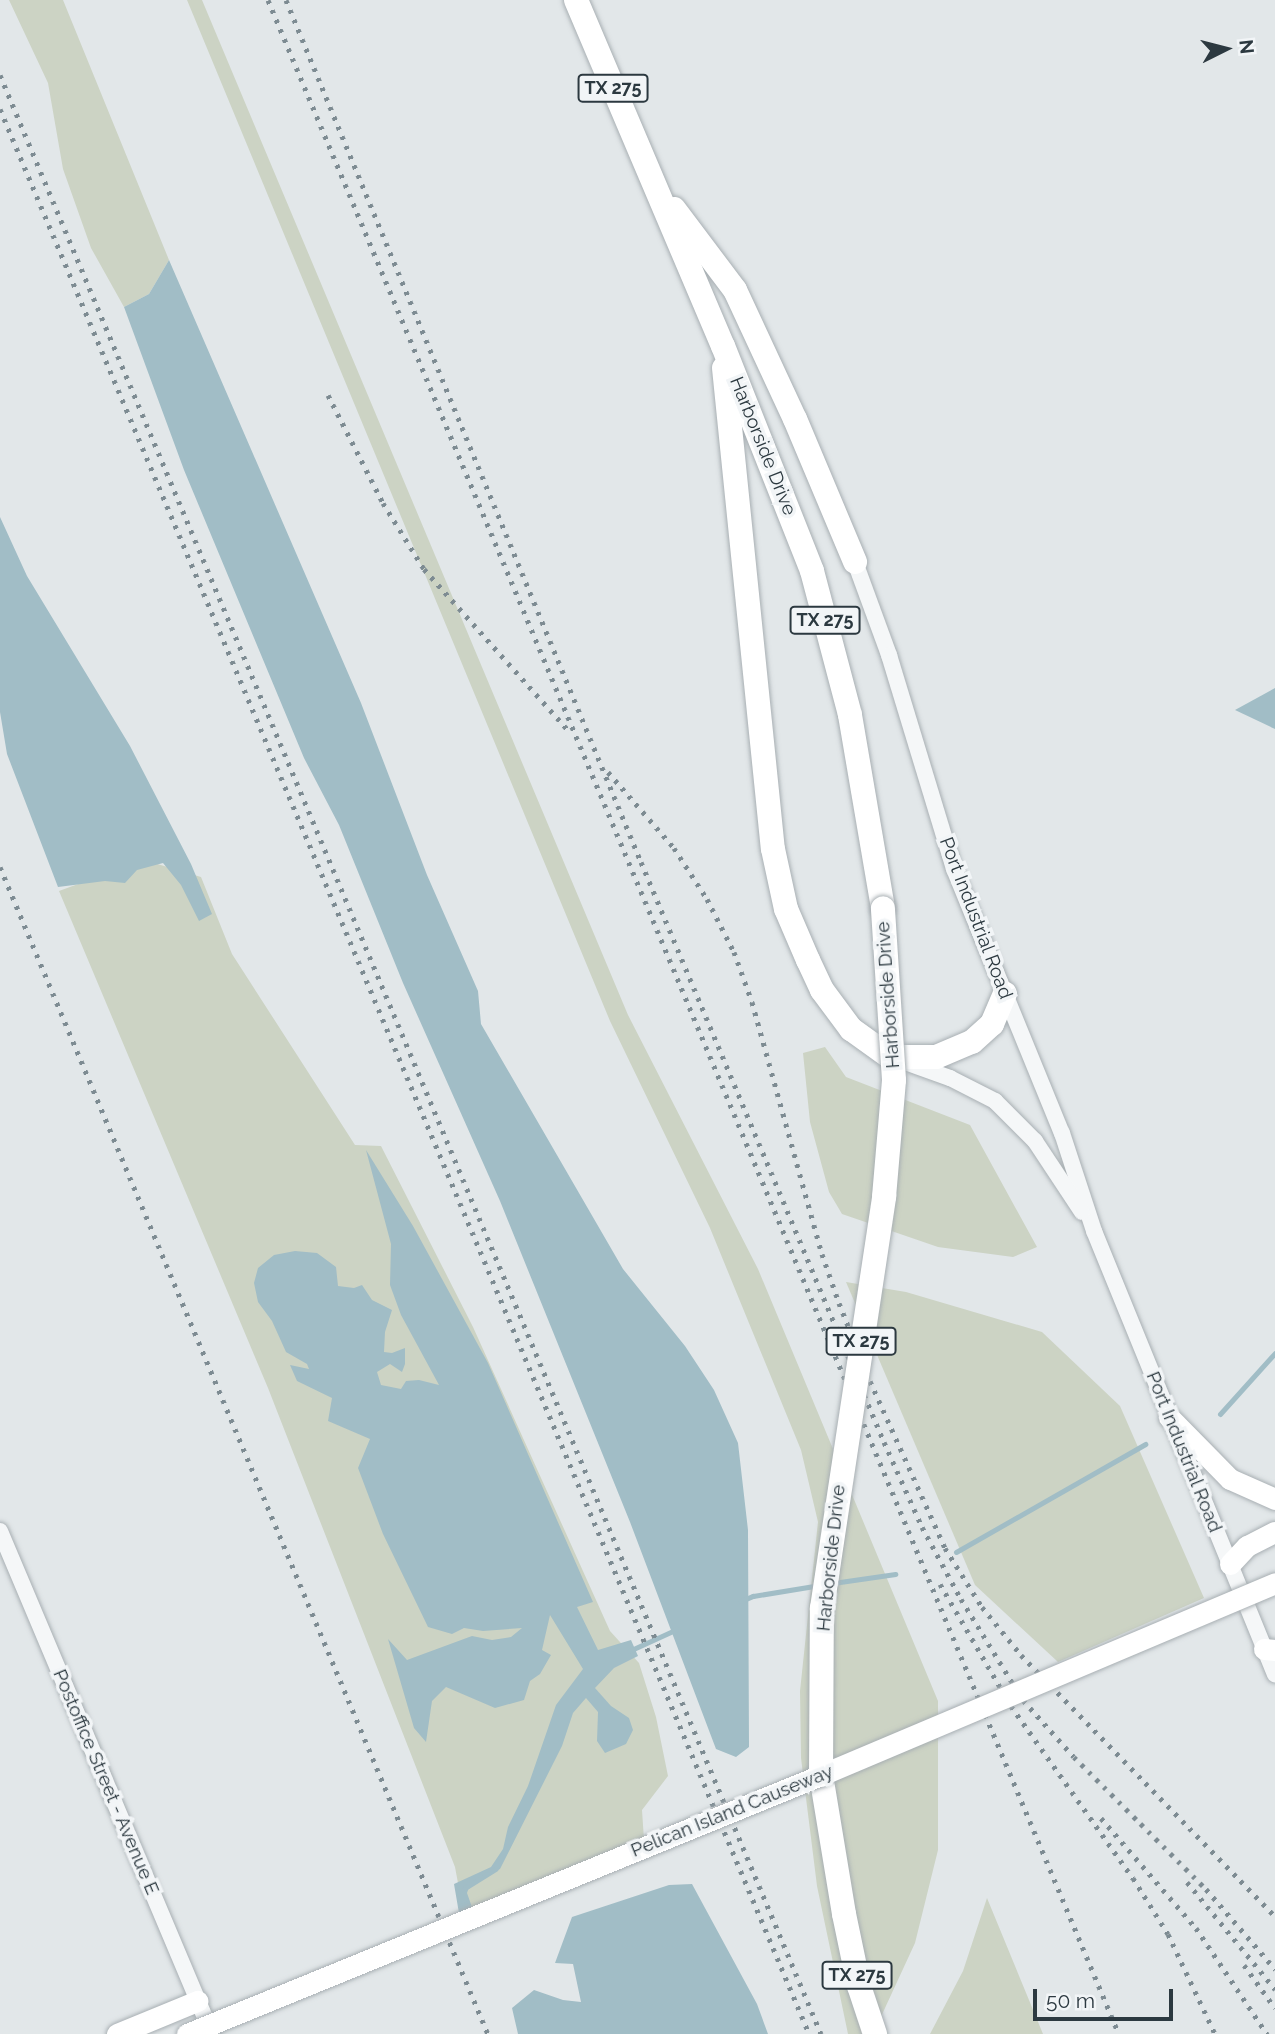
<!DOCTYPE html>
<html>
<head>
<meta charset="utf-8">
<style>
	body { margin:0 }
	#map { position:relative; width:1275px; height:2034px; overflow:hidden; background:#e2e7e9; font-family:Raleway,sans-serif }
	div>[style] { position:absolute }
	.green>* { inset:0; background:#ccd3c4 }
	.water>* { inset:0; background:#a1bdc6 }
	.stream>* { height:5px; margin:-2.5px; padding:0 2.5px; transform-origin:2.5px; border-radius:2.5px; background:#a1bdc6 }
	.roads { filter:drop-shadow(0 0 2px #a8afb3) drop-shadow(0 0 2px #a8afb3) }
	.minor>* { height:16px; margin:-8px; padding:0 8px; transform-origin:8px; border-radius:8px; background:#f5f7f8 }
	.secondary>* { height:21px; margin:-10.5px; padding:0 10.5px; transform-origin:10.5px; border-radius:10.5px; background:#fff }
	.primary>* { height:24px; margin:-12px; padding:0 12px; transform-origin:12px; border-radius:12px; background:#fff }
	.rail>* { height:5px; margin-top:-2.5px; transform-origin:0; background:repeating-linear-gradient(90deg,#7d8b92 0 3.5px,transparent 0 10.5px) }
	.bridges { filter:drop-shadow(0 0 2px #a8afb3) drop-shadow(0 0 2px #a8afb3) }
	.secondary-bridge>* { height:21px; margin:-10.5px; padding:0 10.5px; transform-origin:10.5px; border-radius:10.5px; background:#fff }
	.primary-bridge>* { height:24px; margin:-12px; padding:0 12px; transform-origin:12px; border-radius:12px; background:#fff }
	span { translate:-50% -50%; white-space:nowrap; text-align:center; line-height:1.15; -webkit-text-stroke:7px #f2f5f7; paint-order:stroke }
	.shield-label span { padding:2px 5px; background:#f2f5f7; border:2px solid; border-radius:5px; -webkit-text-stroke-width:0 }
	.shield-label { font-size:18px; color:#2c3940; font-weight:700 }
	.street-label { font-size:19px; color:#2c3940 }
	.north { position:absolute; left:1191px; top:14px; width:70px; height:70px; -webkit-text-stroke:5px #f2f5f7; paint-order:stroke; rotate:84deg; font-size:19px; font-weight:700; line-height:28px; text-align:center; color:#2c3940 }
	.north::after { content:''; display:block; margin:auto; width:24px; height:32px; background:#2c3940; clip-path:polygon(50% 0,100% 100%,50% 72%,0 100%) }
	.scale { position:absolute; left:1033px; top:1989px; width:140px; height:32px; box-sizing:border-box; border:4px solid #2c3940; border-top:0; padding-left:9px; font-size:21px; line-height:24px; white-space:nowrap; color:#2c3940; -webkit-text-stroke:5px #f2f5f7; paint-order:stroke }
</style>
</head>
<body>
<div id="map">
	<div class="green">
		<div style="clip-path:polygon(9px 0,63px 0,169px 260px,149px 294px,124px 307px,91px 248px,63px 169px,48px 83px)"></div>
		<div style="clip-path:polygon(187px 0,202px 0,628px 1015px,758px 1269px,938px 1701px,938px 1850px,915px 1943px,873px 2034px,848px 2034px,817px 1886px,801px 1758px,800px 1691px,818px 1522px,801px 1450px,710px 1228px,610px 1021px)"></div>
		<div style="clip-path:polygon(144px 860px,201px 877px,232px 954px,355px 1145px,381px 1146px,473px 1327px,610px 1631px,639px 1663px,656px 1717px,668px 1776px,642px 1810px,645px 1855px,466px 1926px,455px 1867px,268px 1388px,59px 891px)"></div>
		<div style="clip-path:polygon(825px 1047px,846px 1077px,970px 1125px,1037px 1247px,1013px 1257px,938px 1247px,842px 1214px,829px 1192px,810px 1122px,803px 1053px)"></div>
		<div style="clip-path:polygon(846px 1282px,906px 1292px,1042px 1332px,1120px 1406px,1204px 1598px,1058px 1662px,975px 1585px)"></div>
		<div style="clip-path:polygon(987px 1898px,1043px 2034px,930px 2034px,963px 1971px)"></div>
	</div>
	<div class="water">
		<div style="clip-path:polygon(169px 260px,361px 703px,427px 875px,478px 991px,481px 1024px,623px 1269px,685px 1346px,714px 1390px,738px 1443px,748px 1530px,749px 1747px,736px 1757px,716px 1749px,630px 1522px,500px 1201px,403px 983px,339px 825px,304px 758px,184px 470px,124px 307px,149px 294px)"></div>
		<div style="clip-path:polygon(0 517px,27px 576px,130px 746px,191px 864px,212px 914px,199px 921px,181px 885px,163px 863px,137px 870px,125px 883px,105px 881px,58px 887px,7px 754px,0 712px)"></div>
		<div style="clip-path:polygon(1275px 688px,1275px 729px,1235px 710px)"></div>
		<div style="clip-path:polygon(366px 1150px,413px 1226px,488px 1363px,593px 1602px,577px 1607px,598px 1650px,631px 1640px,638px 1656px,614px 1668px,595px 1688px,611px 1706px,629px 1718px,633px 1730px,626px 1744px,605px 1753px,597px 1741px,598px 1712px,586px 1698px,573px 1713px,562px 1746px,500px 1869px,470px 1884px,467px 1893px,474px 1913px,460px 1919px,454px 1884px,491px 1867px,503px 1849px,508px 1827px,528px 1786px,556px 1705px,583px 1669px,550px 1615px,542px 1650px,551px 1655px,540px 1674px,530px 1681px,524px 1700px,495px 1708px,446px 1687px,432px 1701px,426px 1742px,414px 1728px,388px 1639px,407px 1660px,472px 1636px,492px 1640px,511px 1637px,522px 1628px,483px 1631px,464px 1628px,452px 1634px,428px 1627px,383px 1534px,358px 1468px,370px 1439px,328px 1421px,332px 1398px,297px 1381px,290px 1365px,309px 1369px,307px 1364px,286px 1352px,272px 1321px,258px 1302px,254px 1283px,258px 1268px,274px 1255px,295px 1251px,317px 1253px,336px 1267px,338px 1286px,354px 1288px,362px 1285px,372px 1300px,392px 1310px,385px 1332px,384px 1352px,392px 1353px,405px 1348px,405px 1364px,402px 1372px,390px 1364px,377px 1372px,381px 1385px,401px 1389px,406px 1381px,419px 1380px,439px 1385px,401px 1315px,390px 1285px,391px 1244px)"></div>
		<div style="clip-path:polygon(692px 1884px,757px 2004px,768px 2034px,518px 2034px,512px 2008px,534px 1990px,563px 2000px,581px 2002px,573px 1964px,555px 1963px,572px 1917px,669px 1885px)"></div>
	</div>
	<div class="stream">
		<div style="left:1220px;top:1414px;width:82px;rotate:-48deg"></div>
		<div style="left:956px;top:1552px;width:218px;rotate:-29.7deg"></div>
		<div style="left:833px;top:1583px;width:63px;rotate:-8.3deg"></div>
		<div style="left:741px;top:1601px;width:13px;rotate:-23deg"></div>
		<div style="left:753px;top:1596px;width:68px;rotate:-9.3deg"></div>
		<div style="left:629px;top:1651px;width:53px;rotate:-24.6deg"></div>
		<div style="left:465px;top:1888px;width:36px;rotate:-32deg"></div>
	</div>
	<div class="roads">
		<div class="minor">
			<div style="left:855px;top:562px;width:99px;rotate:69.9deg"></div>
			<div style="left:889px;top:655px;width:224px;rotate:73.1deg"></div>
			<div style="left:954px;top:869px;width:285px;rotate:67.8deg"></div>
			<div style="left:1062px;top:1133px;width:103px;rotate:71.9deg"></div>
			<div style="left:1094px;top:1231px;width:479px;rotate:67.8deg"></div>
			<div style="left:905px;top:1062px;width:48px;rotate:19.6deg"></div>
			<div style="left:950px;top:1078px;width:51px;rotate:27.1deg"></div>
			<div style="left:995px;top:1101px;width:57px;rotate:45deg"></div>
			<div style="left:1035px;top:1141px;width:85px;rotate:56.5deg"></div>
			<div style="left:0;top:1531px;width:546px;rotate:67.15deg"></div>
		</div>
		<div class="secondary">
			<div style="left:1169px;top:1417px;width:87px;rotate:45.5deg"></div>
			<div style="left:1230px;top:1479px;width:49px;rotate:24deg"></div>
			<div style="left:1230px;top:1564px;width:25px;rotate:-47deg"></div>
			<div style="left:1247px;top:1546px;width:31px;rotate:-27deg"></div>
			<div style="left:1264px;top:1649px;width:11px;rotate:5deg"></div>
			<div style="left:117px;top:2034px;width:87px;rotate:-22.4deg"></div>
		</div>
		<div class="primary">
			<div style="left:576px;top:0;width:376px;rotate:67deg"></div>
			<div style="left:723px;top:346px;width:242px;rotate:68.4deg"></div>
			<div style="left:812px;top:571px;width:149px;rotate:75.2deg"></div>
			<div style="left:850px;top:715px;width:196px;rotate:80.3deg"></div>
			<div style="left:674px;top:209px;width:101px;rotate:53deg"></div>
			<div style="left:735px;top:290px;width:142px;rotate:65.1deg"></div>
			<div style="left:795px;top:419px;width:155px;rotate:67.2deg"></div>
			<div style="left:724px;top:368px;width:483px;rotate:84.2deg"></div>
			<div style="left:773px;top:849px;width:61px;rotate:77.8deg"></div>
			<div style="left:786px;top:909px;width:56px;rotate:66.7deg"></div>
			<div style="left:808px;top:960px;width:33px;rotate:65deg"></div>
			<div style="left:822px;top:990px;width:49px;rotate:53.4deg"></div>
			<div style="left:851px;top:1029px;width:48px;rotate:35.7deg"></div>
			<div style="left:890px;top:1057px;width:46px"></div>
			<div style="left:936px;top:1057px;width:39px;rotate:-23deg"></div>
			<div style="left:972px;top:1042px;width:27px;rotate:-42deg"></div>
			<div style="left:992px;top:1024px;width:33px;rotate:-67deg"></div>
			<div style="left:821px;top:1775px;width:141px;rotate:80.6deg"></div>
			<div style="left:844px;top:1914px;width:74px;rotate:78.2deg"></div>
			<div style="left:859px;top:1986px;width:51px;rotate:71.6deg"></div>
		</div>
	</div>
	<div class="rail">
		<div style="left:268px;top:0;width:2205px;rotate:67.3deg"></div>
		<div style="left:286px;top:0;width:932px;rotate:67.62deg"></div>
		<div style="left:641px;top:862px;width:629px;rotate:67.27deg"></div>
		<div style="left:884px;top:1442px;width:93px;rotate:65.9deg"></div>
		<div style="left:922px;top:1527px;width:82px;rotate:61.6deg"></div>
		<div style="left:961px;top:1599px;width:119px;rotate:58.5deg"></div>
		<div style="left:1023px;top:1700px;width:76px;rotate:48.2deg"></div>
		<div style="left:1074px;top:1757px;width:187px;rotate:45deg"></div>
		<div style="left:1206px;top:1889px;width:106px;rotate:49.2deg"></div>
		<div style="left:0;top:75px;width:2124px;rotate:67.26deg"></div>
		<div style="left:0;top:109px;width:2088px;rotate:67.2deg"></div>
		<div style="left:328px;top:395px;width:121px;rotate:63deg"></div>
		<div style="left:383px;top:503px;width:78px;rotate:58.2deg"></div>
		<div style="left:424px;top:569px;width:215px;rotate:48.2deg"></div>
		<div style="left:608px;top:772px;width:101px;rotate:49deg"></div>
		<div style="left:674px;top:848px;width:61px;rotate:57.1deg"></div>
		<div style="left:707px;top:899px;width:59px;rotate:63deg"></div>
		<div style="left:734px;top:952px;width:53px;rotate:70.2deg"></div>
		<div style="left:752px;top:1002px;width:262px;rotate:74.5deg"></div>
		<div style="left:822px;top:1254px;width:52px;rotate:70.9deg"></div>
		<div style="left:839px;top:1303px;width:84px;rotate:68.3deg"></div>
		<div style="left:870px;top:1381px;width:183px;rotate:65.8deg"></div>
		<div style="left:945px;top:1548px;width:70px;rotate:57.9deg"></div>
		<div style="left:982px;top:1607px;width:62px;rotate:50.9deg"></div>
		<div style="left:1021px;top:1655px;width:364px;rotate:45.8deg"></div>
		<div style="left:0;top:867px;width:1265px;rotate:67.31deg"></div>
		<div style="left:940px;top:1584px;width:141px;rotate:59.8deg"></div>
		<div style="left:1011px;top:1706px;width:211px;rotate:54.7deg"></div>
		<div style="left:1133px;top:1878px;width:66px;rotate:58deg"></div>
		<div style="left:1168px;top:1934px;width:110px;rotate:64.8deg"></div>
		<div style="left:1101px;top:1818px;width:145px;rotate:49.2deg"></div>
		<div style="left:1196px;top:1928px;width:128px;rotate:56.2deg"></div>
		<div style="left:1187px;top:1882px;width:139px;rotate:50.6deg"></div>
		<div style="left:1244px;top:1965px;width:53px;rotate:54.2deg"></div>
	</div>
	<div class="bridges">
		<div class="secondary-bridge">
			<div style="left:187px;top:2034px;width:685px;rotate:-22.22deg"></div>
			<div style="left:821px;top:1775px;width:493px;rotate:-22.9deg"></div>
		</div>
		<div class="primary-bridge">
			<div style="left:821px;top:1775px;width:167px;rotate:-89.7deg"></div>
			<div style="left:822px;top:1608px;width:416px;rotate:-81.4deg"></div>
			<div style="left:884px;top:1197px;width:117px;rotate:-85.1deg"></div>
			<div style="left:894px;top:1080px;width:172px;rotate:-93.7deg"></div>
		</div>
	</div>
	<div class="shield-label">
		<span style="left:613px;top:88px">TX 275</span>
		<span style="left:825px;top:620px">TX 275</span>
		<span style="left:861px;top:1341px">TX 275</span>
		<span style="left:857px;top:1975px">TX 275</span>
	</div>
	<div class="street-label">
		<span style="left:763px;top:446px;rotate:68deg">Harborside Drive</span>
		<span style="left:976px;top:918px;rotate:69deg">Port Industrial Road</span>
		<span style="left:888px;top:995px;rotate:-94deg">Harborside Drive</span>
		<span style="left:1184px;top:1452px;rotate:68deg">Port Industrial Road</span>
		<span style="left:831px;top:1558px;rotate:-84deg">Harborside Drive</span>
		<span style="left:106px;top:1782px;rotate:67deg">Postoffice Street - Avenue E</span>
		<span style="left:732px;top:1811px;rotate:-22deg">Pelican Island Causeway</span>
	</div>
	<div class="north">N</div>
	<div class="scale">50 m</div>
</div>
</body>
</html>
